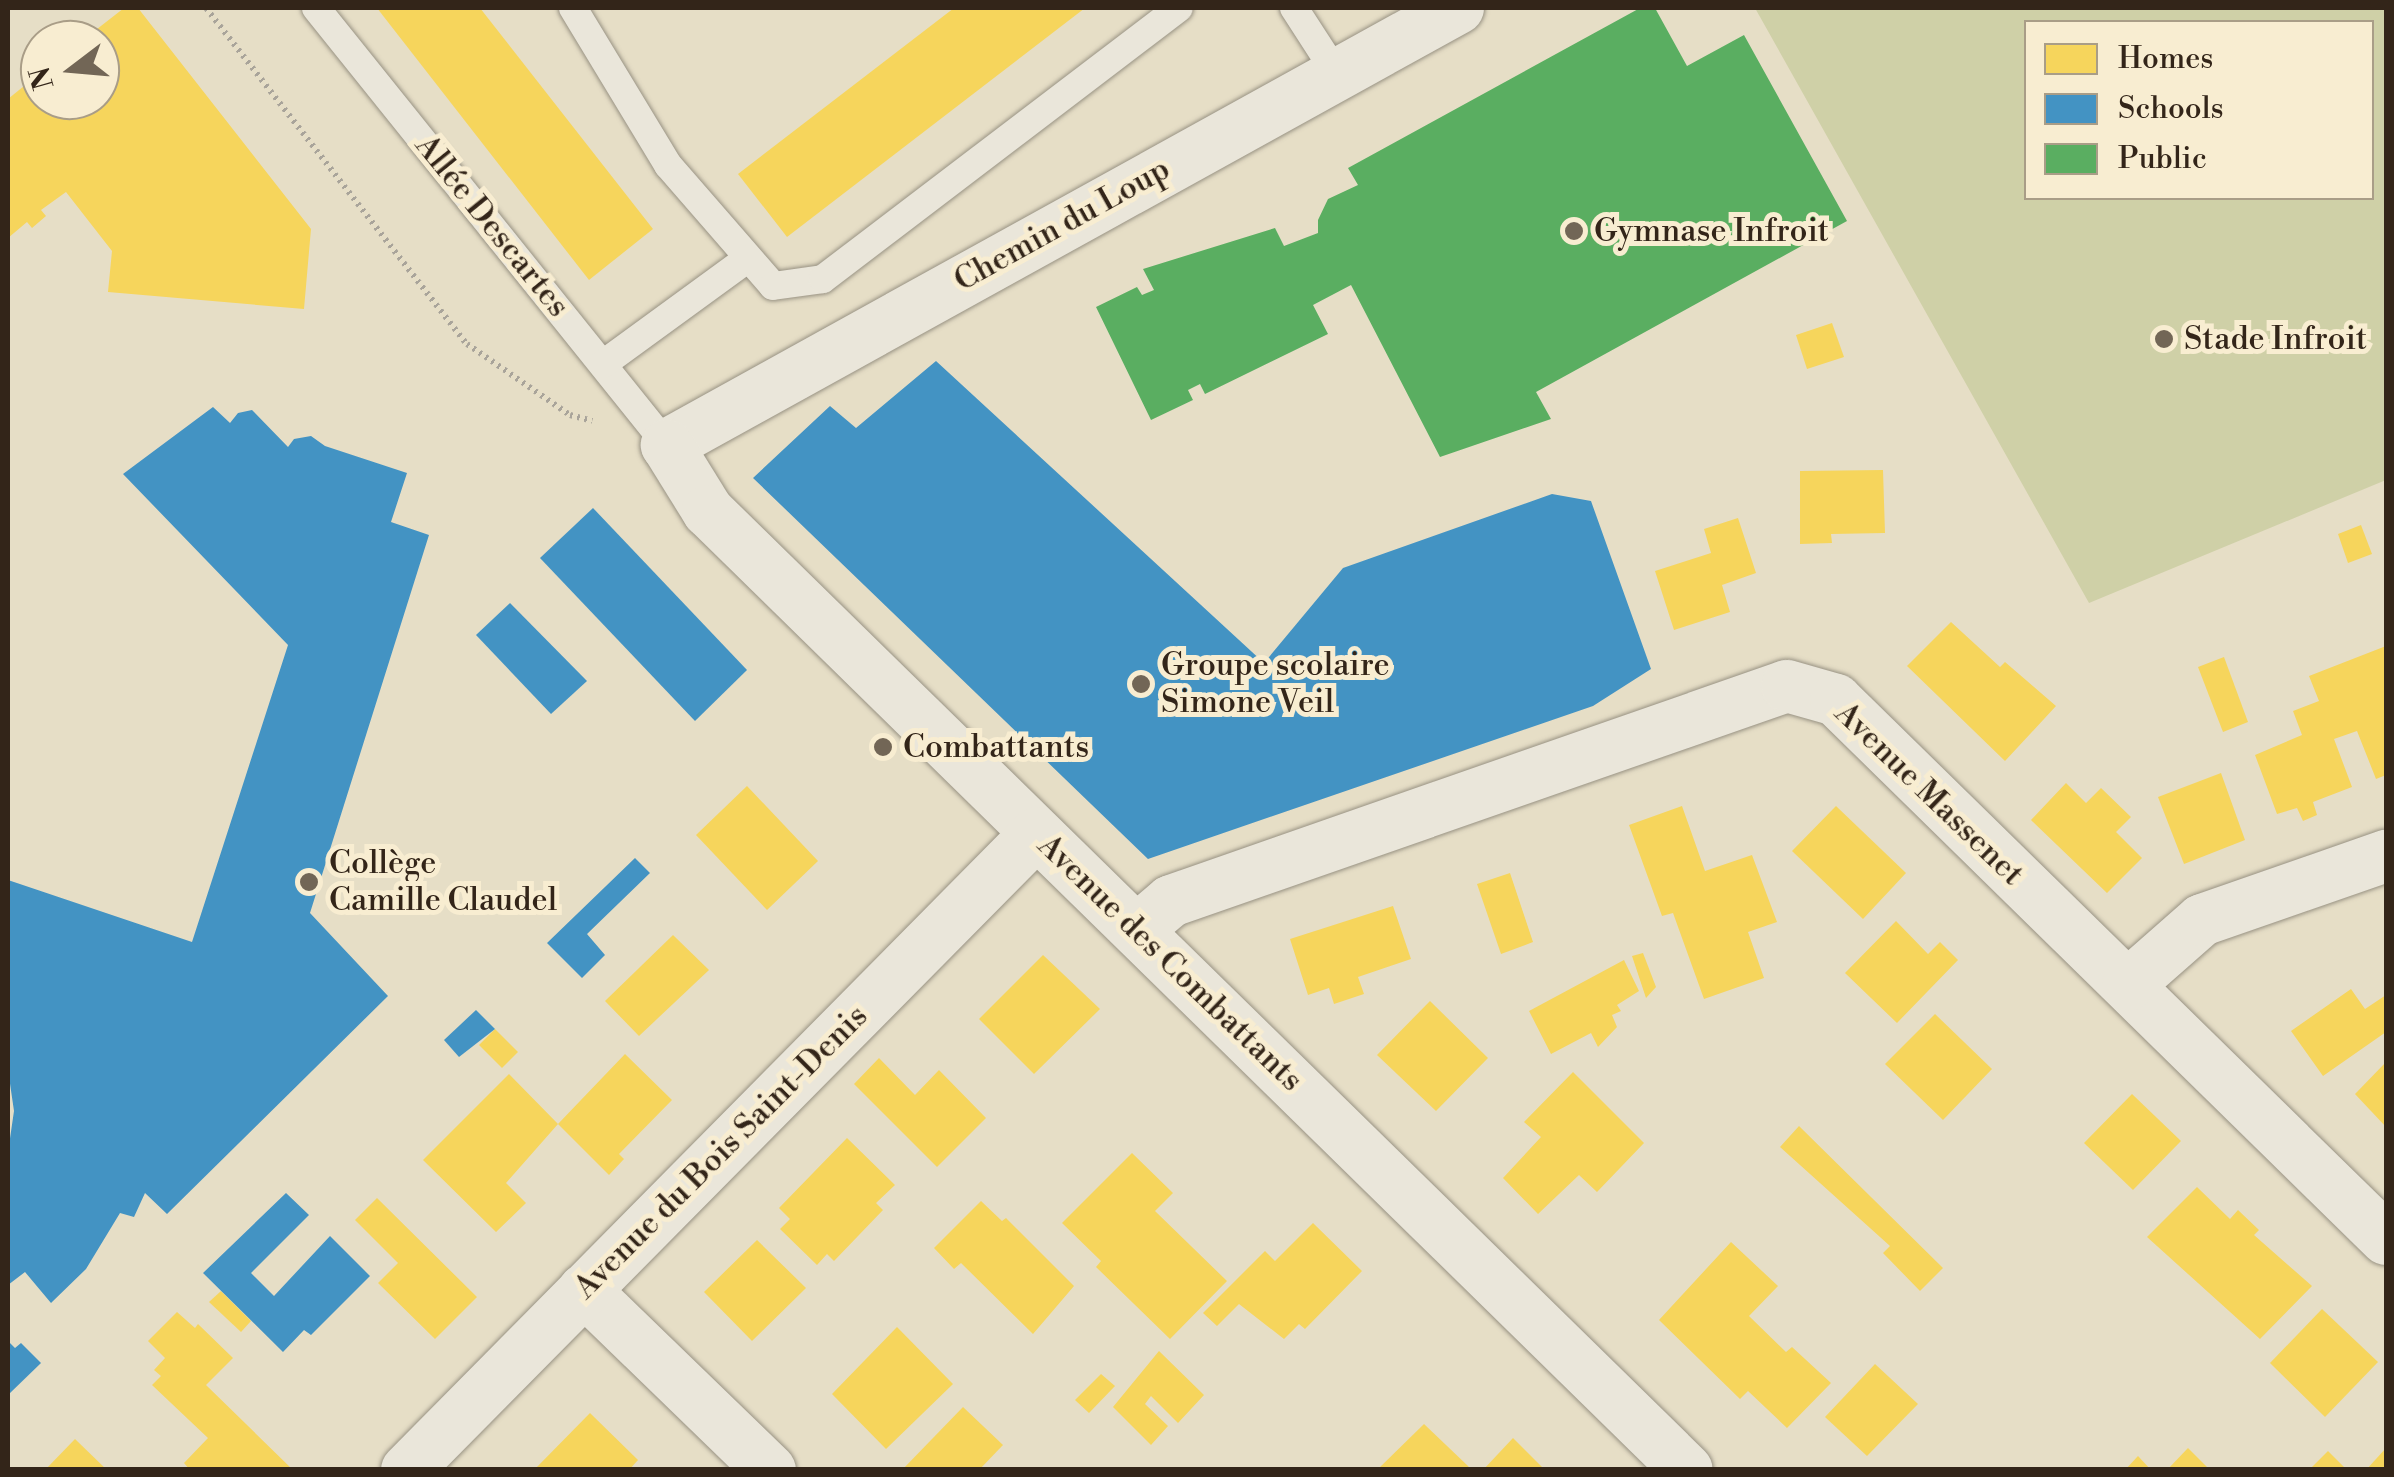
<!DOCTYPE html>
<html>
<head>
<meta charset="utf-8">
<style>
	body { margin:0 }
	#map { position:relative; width:2394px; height:1477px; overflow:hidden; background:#e6dec6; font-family:"Libre Bodoni",serif }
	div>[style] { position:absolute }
	.green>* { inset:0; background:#cfd0a7 }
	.homes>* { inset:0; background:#f6d55c }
	.schools>* { inset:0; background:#4393c3 }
	.public>* { inset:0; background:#5aae61 }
	.path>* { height:6px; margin-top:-3px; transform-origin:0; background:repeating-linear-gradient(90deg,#a9a49a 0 2.5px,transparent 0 7.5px) }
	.roads { filter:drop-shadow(0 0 2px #989283) drop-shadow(0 0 2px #989283) }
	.service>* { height:28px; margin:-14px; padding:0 14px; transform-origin:14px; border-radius:14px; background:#eae6da }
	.minor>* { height:52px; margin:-26px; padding:0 26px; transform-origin:26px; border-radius:26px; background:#eae6da }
	.dots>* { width:28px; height:28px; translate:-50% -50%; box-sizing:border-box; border:5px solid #f8edd1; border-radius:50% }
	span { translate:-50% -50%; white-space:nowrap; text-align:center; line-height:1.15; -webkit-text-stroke:10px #f8edd1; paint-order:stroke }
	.street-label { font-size:32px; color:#332519 }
	.poi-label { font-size:32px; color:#332519 }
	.left { translate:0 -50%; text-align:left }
	.frame { position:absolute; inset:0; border:10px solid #332519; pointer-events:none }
	.legend { position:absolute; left:2024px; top:20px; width:350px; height:180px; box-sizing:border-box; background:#f8edd1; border:2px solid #a99d87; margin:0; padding:12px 18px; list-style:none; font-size:30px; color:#332519 }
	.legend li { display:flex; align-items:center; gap:20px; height:50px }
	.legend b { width:50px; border:2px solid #a99d87 }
	.north { position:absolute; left:20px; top:20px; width:100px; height:100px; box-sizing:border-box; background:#f8edd1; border:2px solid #a99d87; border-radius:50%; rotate:254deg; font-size:28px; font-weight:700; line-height:40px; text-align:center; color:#332519 }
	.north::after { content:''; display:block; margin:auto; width:35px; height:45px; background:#726656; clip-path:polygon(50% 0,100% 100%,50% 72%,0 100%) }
</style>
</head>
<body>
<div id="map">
	<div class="green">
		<div style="clip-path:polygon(evenodd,1755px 8px,2386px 8px,2386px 480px,2089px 603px,1755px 8px,2026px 22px,2372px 22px,2372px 198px,2026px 198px,2026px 22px)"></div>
	</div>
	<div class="homes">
		<div style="clip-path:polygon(124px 8px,138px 8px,311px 229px,304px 309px,108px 292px,112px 251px,66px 192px,41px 210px,46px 216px,32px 228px,27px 222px,8px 238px,8px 99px,40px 73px,40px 100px,100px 100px,100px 40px,83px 40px)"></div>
		<div style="clip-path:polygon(377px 8px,480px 8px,653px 229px,589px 280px)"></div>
		<div style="clip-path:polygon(954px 8px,1085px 8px,787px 237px,738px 174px)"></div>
		<div style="clip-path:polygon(1832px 323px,1844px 357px,1807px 369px,1796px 335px)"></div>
		<div style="clip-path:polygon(1883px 470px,1885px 533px,1831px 534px,1832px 543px,1800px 544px,1800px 471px)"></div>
		<div style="clip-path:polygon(1738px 518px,1756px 573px,1722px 585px,1730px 612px,1674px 630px,1655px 571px,1711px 553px,1704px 529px)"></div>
		<div style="clip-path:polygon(2361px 525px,2372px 554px,2348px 563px,2338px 534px)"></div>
		<div style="clip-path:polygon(1951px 622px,2000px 667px,2005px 662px,2056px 706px,2005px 761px,1907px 666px)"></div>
		<div style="clip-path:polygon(2386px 646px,2386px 775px,2376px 779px,2357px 731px,2334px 739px,2352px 787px,2313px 802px,2317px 815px,2303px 821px,2297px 808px,2277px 814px,2255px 755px,2302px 735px,2293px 711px,2319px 701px,2309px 676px)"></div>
		<div style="clip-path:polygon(2224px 657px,2248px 722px,2223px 732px,2198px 667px)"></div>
		<div style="clip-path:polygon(2221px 773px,2245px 840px,2184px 864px,2158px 797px)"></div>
		<div style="clip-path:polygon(2066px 783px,2086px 803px,2101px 788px,2131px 817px,2116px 832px,2142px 858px,2107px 893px,2031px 820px)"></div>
		<div style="clip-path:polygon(747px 786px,818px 861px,767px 910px,696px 835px)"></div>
		<div style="clip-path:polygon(1682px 806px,1705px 871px,1752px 855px,1777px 922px,1748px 932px,1764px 978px,1704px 999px,1673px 913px,1662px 916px,1629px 825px)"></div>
		<div style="clip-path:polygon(1836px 806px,1906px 873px,1863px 919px,1792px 851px)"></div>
		<div style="clip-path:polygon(1510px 873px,1533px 942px,1501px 954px,1477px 884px)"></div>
		<div style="clip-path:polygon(1393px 906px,1411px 959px,1358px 977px,1364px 994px,1334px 1004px,1329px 988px,1308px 995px,1290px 939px)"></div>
		<div style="clip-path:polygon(1896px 921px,1928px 954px,1940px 942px,1958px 960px,1897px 1023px,1845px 973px)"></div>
		<div style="clip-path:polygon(673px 935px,709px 970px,639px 1036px,605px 1001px)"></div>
		<div style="clip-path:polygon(1643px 953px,1656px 987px,1646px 998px,1632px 956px)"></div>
		<div style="clip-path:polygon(1043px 955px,1100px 1009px,1034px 1074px,979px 1019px)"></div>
		<div style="clip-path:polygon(1624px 960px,1639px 991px,1617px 1005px,1621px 1011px,1612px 1015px,1617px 1027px,1598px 1047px,1591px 1033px,1551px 1054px,1529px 1011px)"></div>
		<div style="clip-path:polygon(2351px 989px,2365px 1009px,2386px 995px,2386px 1032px,2323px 1076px,2291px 1031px)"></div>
		<div style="clip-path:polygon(1430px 1001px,1488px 1058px,1436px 1111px,1377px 1055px)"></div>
		<div style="clip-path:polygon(1935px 1014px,1992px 1069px,1943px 1120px,1885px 1064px)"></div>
		<div style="clip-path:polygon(495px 1029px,518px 1052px,502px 1068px,479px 1045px)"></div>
		<div style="clip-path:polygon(625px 1054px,672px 1100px,619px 1154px,624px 1159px,609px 1175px,558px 1124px)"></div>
		<div style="clip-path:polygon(879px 1058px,915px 1095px,939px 1070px,986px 1118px,937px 1167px,854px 1084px)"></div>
		<div style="clip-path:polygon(2386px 1062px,2386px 1127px,2355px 1094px)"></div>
		<div style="clip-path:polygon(1573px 1072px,1644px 1143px,1597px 1192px,1579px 1175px,1538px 1214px,1503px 1178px,1541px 1137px,1524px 1122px)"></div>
		<div style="clip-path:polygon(509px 1074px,558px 1124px,506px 1183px,526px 1203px,496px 1232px,423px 1160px)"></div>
		<div style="clip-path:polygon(2132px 1094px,2181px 1141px,2133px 1190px,2084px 1143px)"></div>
		<div style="clip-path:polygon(1799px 1126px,1943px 1268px,1920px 1291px,1883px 1253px,1890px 1246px,1780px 1147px)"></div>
		<div style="clip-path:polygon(847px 1138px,895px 1185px,876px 1203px,883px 1210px,834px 1261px,827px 1254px,817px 1265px,780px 1229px,790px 1219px,779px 1208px)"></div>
		<div style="clip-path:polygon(1132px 1153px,1173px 1193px,1155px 1211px,1227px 1281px,1170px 1339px,1096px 1267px,1101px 1261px,1062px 1223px)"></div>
		<div style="clip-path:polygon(2197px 1187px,2230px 1219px,2238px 1210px,2259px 1230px,2254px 1235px,2312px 1286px,2260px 1339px,2147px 1237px)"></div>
		<div style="clip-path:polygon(377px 1198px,477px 1297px,435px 1339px,378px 1283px,398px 1263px,355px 1220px)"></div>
		<div style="clip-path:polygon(981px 1201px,1002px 1221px,1006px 1218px,1074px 1286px,1033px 1334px,961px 1263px,954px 1269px,934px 1248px)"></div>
		<div style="clip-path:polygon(1313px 1223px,1362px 1271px,1305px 1329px,1299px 1324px,1284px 1339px,1239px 1304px,1217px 1326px,1203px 1313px,1265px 1251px,1275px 1261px)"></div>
		<div style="clip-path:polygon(757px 1240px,806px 1288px,752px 1341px,704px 1292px)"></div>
		<div style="clip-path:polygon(1731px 1242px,1778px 1286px,1749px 1316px,1786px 1352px,1792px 1347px,1831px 1383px,1787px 1428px,1748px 1391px,1740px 1399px,1659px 1320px)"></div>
		<div style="clip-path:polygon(221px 1291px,251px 1321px,241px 1332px,209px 1302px)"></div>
		<div style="clip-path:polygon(2322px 1309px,2378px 1362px,2325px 1417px,2270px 1363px)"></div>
		<div style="clip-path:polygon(177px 1312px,195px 1328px,198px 1324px,233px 1358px,206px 1385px,293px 1470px,190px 1470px,184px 1463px,208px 1438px,152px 1385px,161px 1376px,154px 1370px,165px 1358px,148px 1341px)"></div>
		<div style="clip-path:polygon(897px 1327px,953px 1384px,886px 1449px,832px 1394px)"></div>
		<div style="clip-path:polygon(1159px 1351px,1204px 1395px,1178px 1423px,1151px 1396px,1145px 1404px,1168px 1426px,1151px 1445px,1113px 1407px)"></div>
		<div style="clip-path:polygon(1875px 1364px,1918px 1404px,1867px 1456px,1825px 1417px)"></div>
		<div style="clip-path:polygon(1101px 1374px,1115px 1386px,1089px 1413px,1075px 1400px)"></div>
		<div style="clip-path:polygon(963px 1407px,1003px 1445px,979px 1470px,902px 1470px)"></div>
		<div style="clip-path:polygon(590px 1413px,638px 1460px,629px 1470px,534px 1470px)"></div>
		<div style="clip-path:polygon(1424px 1424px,1468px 1466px,1471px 1470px,1377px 1470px)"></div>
		<div style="clip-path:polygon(1513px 1438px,1545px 1470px,1483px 1470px)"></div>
		<div style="clip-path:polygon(75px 1439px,107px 1470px,45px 1470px)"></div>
		<div style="clip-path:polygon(2188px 1448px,2208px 1468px,2167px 1470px)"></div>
		<div style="clip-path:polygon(2386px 1448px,2386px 1470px,2366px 1470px)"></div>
		<div style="clip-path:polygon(2328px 1451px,2344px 1467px,2309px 1470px)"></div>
		<div style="clip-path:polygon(2138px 1456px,2151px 1470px,2125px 1470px)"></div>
	</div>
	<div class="schools">
		<div style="clip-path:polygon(936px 361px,1264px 663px,1343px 568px,1552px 494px,1591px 501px,1651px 669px,1593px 706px,1148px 859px,753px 478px,830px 406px,856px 428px)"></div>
		<div style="clip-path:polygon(213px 407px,230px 423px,238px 413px,252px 410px,288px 447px,294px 439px,311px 436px,325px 446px,407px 473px,391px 522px,429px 535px,310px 913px,388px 996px,167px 1214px,145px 1193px,134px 1217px,120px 1213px,86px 1269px,51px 1303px,25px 1272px,8px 1285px,8px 1152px,14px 1111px,8px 1070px,8px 880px,192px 942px,288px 645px,123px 474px)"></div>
		<div style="clip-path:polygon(593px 508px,747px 670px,695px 721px,540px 558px)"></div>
		<div style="clip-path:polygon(510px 603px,587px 681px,551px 714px,476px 635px)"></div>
		<div style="clip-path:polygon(635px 858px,650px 873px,587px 934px,605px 955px,582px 978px,547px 943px)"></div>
		<div style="clip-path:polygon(476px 1010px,495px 1029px,459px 1057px,444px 1040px)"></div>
		<div style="clip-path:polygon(286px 1193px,309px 1215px,251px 1273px,274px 1296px,330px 1236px,370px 1276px,311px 1335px,304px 1330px,283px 1352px,203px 1273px)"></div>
		<div style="clip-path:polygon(8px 1341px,15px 1348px,21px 1343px,41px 1363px,8px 1395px)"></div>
	</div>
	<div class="public">
		<div style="clip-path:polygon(1640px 8px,1655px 8px,1687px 66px,1744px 35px,1847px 221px,1536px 392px,1551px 419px,1440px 457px,1351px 285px,1313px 305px,1328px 334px,1205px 394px,1200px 384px,1188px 390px,1193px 400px,1151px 420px,1096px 307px,1137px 287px,1142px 295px,1154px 290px,1143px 269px,1275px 228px,1284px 246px,1318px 233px,1318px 220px,1328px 199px,1358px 185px,1348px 168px)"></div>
	</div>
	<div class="path">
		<div style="left:206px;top:8px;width:425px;rotate:52.2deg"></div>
		<div style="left:467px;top:344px;width:125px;rotate:34.6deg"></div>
		<div style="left:570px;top:415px;width:23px;rotate:15deg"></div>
	</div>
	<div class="roads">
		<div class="service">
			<div style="left:316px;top:8px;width:561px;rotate:51.23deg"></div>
			<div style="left:573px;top:8px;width:184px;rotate:58.8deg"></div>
			<div style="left:668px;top:165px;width:160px;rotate:49deg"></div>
			<div style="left:773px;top:286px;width:50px;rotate:-8deg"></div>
			<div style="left:823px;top:279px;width:447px;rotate:-37.3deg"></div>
			<div style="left:1294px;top:8px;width:77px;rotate:57.1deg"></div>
			<div style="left:603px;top:364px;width:178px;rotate:-36.1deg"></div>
		</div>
		<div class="minor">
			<div style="left:1458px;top:8px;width:904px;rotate:151.08deg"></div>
			<div style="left:667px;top:445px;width:78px;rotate:58.2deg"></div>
			<div style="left:708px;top:511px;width:1370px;rotate:44.41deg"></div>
			<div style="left:1138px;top:929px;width:43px;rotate:-40.3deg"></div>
			<div style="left:1171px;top:901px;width:652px;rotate:-19.24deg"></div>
			<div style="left:1787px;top:686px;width:51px;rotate:15.9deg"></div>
			<div style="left:1836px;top:700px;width:770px;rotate:44.42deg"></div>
			<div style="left:2128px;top:985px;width:98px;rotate:-41.3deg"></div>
			<div style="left:2202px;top:920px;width:195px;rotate:-19.2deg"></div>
			<div style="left:584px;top:1290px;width:259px;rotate:44.1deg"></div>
			<div style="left:407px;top:1470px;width:895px;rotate:-45.32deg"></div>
		</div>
	</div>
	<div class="dots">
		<div style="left:1574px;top:231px;background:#726656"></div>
		<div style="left:2164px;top:339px;background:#726656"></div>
		<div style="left:1141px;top:684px;background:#726656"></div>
		<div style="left:883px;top:747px;background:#726656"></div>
		<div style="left:309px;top:882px;background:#726656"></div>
	</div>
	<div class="street-label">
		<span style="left:1062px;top:225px;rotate:-29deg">Chemin du Loup</span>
		<span style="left:492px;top:226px;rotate:51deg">Allée Descartes</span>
		<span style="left:1929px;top:794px;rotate:44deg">Avenue Massenet</span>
		<span style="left:1170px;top:963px;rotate:44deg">Avenue des Combattants</span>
		<span style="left:721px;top:1152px;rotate:-45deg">Avenue du Bois Saint-Denis</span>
	</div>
	<div class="poi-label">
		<span class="left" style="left:1594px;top:231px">Gymnase Infroit</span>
		<span class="left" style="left:2184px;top:339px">Stade Infroit</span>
		<span class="left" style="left:1161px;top:684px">Groupe scolaire<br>Simone Veil</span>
		<span class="left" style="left:903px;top:747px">Combattants</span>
		<span class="left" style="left:329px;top:882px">Collège<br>Camille Claudel</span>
	</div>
	<div class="frame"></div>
	<ul class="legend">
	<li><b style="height:28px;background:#f6d55c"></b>Homes</li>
	<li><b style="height:28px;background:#4393c3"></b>Schools</li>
	<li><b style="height:28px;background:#5aae61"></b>Public</li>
	</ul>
	<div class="north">N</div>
</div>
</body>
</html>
